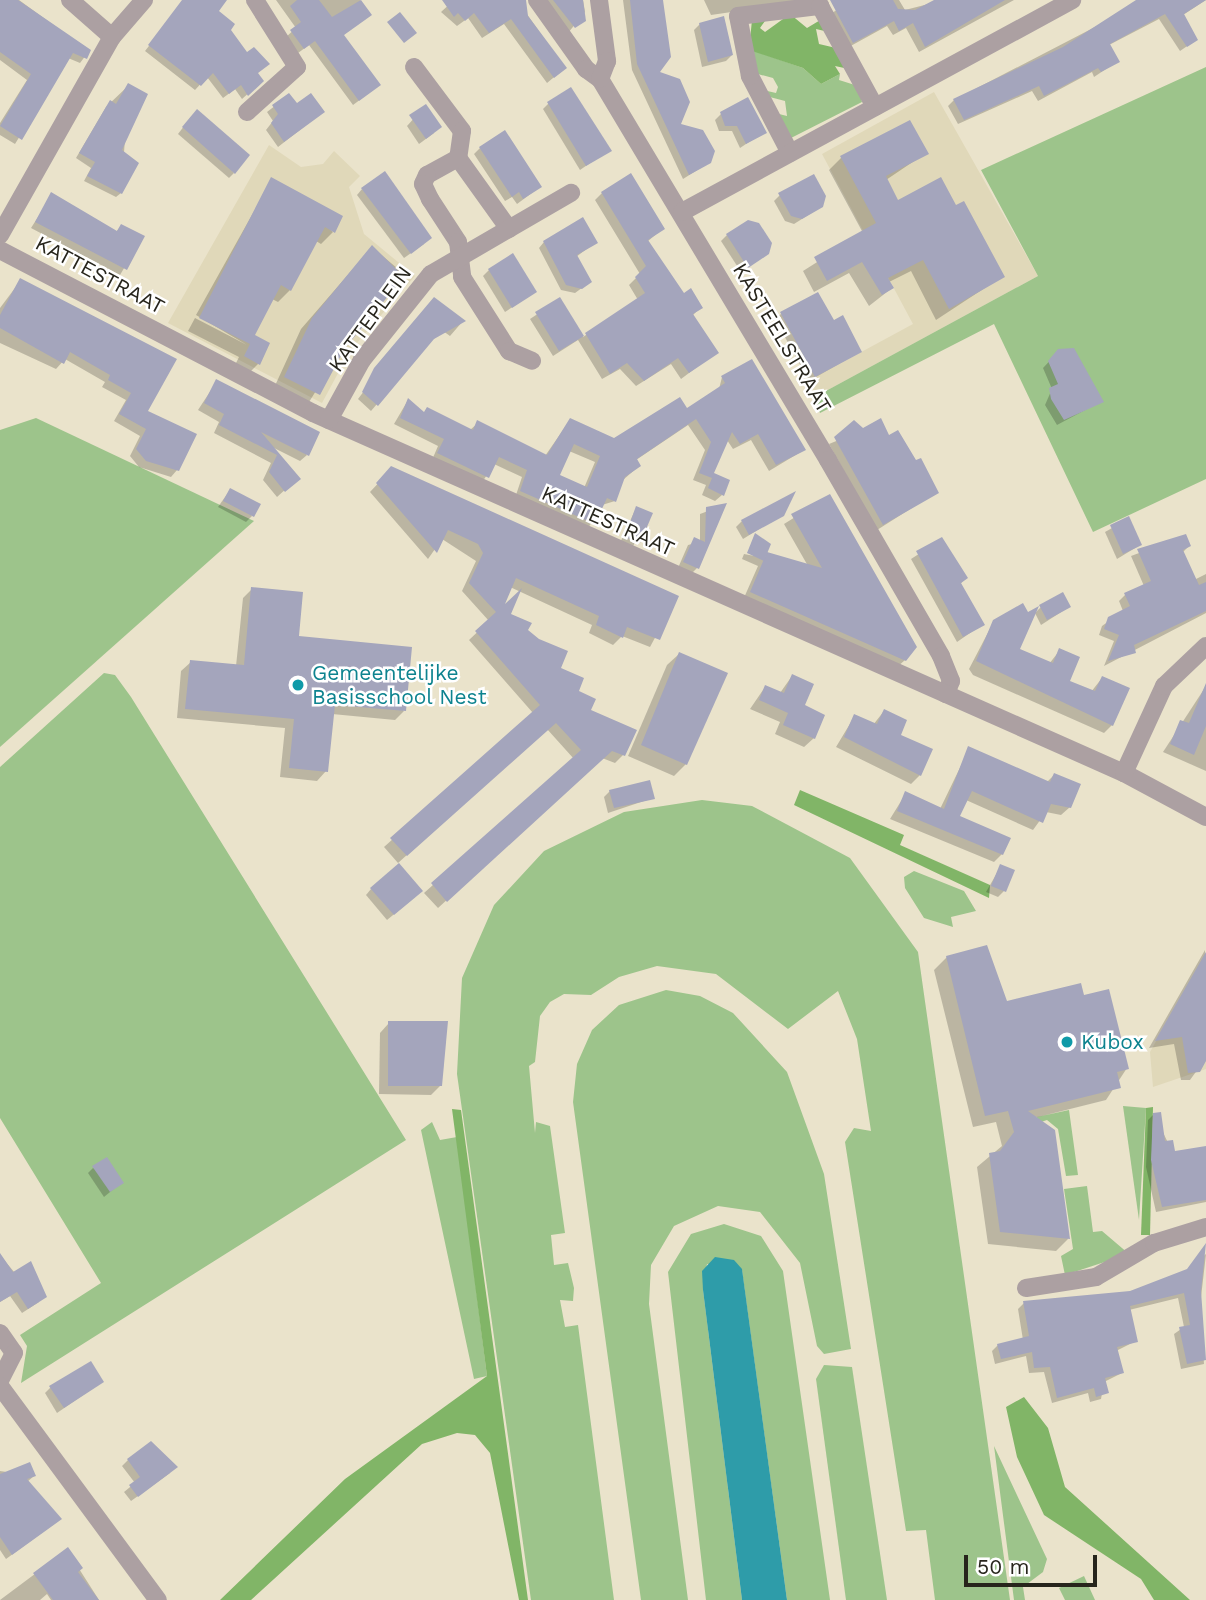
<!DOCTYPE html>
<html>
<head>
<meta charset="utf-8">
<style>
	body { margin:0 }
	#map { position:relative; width:1206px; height:1600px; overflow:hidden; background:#eae3cb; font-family:"Work Sans",sans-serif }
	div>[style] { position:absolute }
	.built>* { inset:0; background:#e0d8b9 }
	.green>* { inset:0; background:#9dc48b }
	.forest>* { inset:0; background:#81b567 }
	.water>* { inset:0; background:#2e9ca9 }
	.shadow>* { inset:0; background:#0003 }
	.building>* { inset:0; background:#a4a5bc }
	.minor>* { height:18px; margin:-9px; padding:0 9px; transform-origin:9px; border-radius:9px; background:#aca0a2 }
	.dots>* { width:19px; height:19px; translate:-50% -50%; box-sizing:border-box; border:4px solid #fff; border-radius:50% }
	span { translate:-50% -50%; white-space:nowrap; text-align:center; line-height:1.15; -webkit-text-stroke:5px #fff; paint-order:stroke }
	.street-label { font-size:21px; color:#27251c }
	.culture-label { font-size:21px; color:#0d838f }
	.left { translate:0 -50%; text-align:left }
	.scale { position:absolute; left:964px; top:1555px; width:133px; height:32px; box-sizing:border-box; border:4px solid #27251c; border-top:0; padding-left:9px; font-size:21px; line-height:24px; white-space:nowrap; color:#27251c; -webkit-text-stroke:5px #fff; paint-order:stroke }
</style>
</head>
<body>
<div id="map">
	<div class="built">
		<div style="clip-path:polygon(934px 92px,1038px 276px,813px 398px,804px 383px,913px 324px,822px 154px)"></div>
		<div style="clip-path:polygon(269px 145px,301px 167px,323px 164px,334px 151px,360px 176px,349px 187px,364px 234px,415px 276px,350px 351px,322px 403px,168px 323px)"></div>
		<div style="clip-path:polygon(1206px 952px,1206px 1069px,1153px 1087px,1150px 1052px)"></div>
	</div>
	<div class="green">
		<div style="clip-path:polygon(746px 48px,803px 68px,821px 84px,840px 74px,839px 80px,858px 86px,862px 102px,791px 138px,775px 113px,787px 116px,785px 101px,766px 96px,763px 90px,776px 93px,778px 87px,773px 78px,754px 73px)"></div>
		<div style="clip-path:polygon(1206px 67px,1206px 479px,1093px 532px,994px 324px,820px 413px,813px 398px,1038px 276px,981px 170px)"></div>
		<div style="clip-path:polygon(36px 418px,254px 521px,0 747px,0 430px)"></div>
		<div style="clip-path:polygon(104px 673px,115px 675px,131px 697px,406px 1140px,21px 1383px,27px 1346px,20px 1335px,101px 1283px,0 1118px,0 767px)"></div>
		<div style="clip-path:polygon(702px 800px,752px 806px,850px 858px,918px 952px,1010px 1600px,935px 1600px,926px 1530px,906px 1531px,845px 1142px,854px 1128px,871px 1131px,857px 1039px,838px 991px,788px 1029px,716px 974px,657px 966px,619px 977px,591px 995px,564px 994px,550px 1002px,540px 1016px,535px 1062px,529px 1066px,535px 1133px,536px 1122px,550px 1126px,565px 1233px,551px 1235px,554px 1265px,568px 1263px,574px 1288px,573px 1301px,560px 1300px,565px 1327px,578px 1325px,614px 1600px,531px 1600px,457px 1074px,462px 978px,494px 905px,544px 851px,624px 812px)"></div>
		<div style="clip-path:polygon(914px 871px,964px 891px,976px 911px,951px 917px,953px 927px,924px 918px,905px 888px,904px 877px)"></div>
		<div style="clip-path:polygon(666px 990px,700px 996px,733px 1013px,787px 1072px,824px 1174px,851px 1349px,824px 1354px,817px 1346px,800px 1263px,760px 1212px,718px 1206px,674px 1226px,651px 1265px,649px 1304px,688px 1600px,641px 1600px,573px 1102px,577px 1064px,592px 1030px,619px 1005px)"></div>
		<div style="clip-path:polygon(1123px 1106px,1146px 1108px,1139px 1220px)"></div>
		<div style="clip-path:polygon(1069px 1110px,1078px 1175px,1066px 1176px,1058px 1129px,1047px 1120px,1038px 1123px,1037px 1117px)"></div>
		<div style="clip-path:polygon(432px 1122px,440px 1140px,457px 1137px,487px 1376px,474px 1379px,421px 1130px)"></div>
		<div style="clip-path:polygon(1087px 1186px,1093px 1232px,1102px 1231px,1129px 1254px,1065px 1275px,1061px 1256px,1073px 1249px,1064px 1189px)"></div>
		<div style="clip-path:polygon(724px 1224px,761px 1236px,783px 1271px,830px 1600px,787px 1600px,742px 1270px,707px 1264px,703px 1290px,742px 1600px,706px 1600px,668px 1272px,691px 1234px)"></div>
		<div style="clip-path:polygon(824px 1365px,852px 1367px,887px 1600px,846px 1600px,816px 1379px)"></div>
		<div style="clip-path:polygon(994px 1446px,1047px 1559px,1043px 1572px,1023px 1587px,1025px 1600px,1014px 1600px)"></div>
		<div style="clip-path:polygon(1084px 1576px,1095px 1600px,1065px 1600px,1059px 1588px)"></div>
	</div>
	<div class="forest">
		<div style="clip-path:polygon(790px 14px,807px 28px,822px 19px,829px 32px,816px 29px,819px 44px,836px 48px,849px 69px,835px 66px,840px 74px,821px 84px,803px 68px,749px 50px,752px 20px,767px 18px,760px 28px,765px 32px)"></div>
		<div style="clip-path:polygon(800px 790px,904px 835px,900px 845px,990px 885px,989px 898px,794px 805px)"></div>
		<div style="clip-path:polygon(1153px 1107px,1150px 1235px,1141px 1235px,1146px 1108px)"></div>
		<div style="clip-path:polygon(452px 1109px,461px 1110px,528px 1600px,519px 1600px,490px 1453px,475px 1435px,457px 1433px,422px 1444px,251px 1600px,220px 1600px,345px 1479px,487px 1376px)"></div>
		<div style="clip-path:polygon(1024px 1397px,1048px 1428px,1065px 1487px,1190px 1600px,1154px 1600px,1141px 1579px,1044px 1515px,1017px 1457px,1006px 1407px)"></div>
	</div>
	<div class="water">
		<div style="clip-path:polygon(715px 1257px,734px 1260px,742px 1269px,787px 1600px,742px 1600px,703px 1290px,702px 1271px)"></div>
	</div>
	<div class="shadow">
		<div style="clip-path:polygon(0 0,19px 0,89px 51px,80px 63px,68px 58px,15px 144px,0 135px,0 123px,27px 80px,0 60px)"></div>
		<div style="clip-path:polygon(185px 0,216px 0,216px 11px,262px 81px,242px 99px,235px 89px,223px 98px,207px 77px,195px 90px,145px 51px)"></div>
		<div style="clip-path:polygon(276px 0,360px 0,369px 15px,342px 36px,373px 90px,353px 105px,309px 45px,298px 53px,286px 37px,296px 28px)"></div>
		<div style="clip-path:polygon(454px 0,517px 0,565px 68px,547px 83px,504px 24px,482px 38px,468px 18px,457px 26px,441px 12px)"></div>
		<div style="clip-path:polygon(543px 0,583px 0,585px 12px,568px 33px)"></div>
		<div style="clip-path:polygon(623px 0,651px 0,657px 73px,679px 125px,710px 162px,683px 179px,632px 70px)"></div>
		<div style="clip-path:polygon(704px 0,815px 0,711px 15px)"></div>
		<div style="clip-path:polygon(852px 0,899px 0,905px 10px,944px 0,1014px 0,919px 52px,906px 28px,893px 35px,887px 26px,847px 48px,829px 15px)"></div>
		<div style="clip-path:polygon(1147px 0,1206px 0,1183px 15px,1196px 40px,1180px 51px,1159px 19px,1109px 45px,1118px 61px,1094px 77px,1092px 72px,1038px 101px,1032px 91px,958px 124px,948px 106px,954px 100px)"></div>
		<div style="clip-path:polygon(700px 24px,732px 55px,726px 61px,702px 67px,694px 30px)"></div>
		<div style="clip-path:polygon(129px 85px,121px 193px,116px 197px,84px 181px,91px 168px,76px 158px,106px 107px)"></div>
		<div style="clip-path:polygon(289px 95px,297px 106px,323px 112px,278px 147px,266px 130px,273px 121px,267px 112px)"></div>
		<div style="clip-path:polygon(549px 103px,609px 150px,580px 170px,543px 109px)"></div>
		<div style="clip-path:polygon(425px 106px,434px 133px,419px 144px,407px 126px)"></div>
		<div style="clip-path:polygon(721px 114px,764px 132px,740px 148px,732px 131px,719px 131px,715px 120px)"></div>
		<div style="clip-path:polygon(191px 117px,234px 173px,229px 178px,178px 134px)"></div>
		<div style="clip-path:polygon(480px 148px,540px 187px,517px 204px,512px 197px,505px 201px,474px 154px)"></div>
		<div style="clip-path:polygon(926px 153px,886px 180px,898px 202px,956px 207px,1003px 276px,936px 320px,911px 271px,889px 282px,892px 288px,869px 306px,849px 273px,814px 292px,803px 271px,863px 233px,829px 170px,841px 158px)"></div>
		<div style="clip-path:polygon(272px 179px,333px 232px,321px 244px,316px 241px,290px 290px,278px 302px,272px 299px,253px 336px,258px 364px,246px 376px,233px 369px,239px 357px,188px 331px,195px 318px,247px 345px,196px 315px)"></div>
		<div style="clip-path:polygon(362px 189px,424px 244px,404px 258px,357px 195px)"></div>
		<div style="clip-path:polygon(602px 193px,662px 229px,647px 242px,683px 295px,701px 307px,692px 316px,717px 352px,681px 379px,671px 364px,636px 386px,620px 369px,602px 379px,578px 340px,553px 356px,530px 319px,560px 299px,583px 337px,638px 300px,629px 285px,640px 274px,595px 200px)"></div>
		<div style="clip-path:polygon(52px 195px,116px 232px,121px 226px,143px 236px,120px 275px,31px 228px)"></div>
		<div style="clip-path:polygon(780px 195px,821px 207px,794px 224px,785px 221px,774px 201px)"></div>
		<div style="clip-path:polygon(727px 235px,768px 253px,741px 272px,721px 241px)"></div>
		<div style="clip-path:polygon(544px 242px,596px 242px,576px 257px,590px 282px,575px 293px,561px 290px,539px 248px)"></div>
		<div style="clip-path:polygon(372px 247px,404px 274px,343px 347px,306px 407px,273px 390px,301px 329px)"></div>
		<div style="clip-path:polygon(489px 270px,535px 292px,505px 312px,483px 276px)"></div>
		<div style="clip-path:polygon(21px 280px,175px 359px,146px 411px,177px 470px,171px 477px,139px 467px,130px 456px,140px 436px,114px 421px,126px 400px,102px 387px,105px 382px,65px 359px,56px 369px,0 343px,0 308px)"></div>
		<div style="clip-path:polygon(429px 305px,463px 321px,450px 336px,443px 331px,430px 342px,371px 411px,358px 399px)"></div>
		<div style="clip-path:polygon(781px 314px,833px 322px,860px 352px,809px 381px,775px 319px)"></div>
		<div style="clip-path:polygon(1059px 351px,1102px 401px,1057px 425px,1045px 405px,1052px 389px,1043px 368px)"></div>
		<div style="clip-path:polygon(evenodd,722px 377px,804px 450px,769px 471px,751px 440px,733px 449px,727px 440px,712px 474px,722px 495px,715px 501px,702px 495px,706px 485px,693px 480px,705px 450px,688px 425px,636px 460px,639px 466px,623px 480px,615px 501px,602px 505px,587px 530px,515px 498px,522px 477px,494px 464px,481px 484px,432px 460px,438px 446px,394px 424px,408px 400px,423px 413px,470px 430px,478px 423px,545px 456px,570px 420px,614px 440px,687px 410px,719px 389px,722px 377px,569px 451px,595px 462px,584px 488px,558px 476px,569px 451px)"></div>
		<div style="clip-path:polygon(217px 381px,307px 455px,300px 461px,272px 447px,298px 478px,277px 497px,263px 480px,271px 463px,214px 433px,219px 422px,198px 410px)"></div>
		<div style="clip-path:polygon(863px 430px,888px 437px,937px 492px,877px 530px,829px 444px)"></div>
		<div style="clip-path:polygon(384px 477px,677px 597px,650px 647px,622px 636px,613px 645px,589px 633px,592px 625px,510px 587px,500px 611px,526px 631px,623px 755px,615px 763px,602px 758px,438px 908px,424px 893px,574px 759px,547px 729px,398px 863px,384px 847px,533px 713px,469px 640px,489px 621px,462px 591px,476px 561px,442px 539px,428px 559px,370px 492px)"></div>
		<div style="clip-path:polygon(230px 490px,252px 516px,246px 522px,218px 507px)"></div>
		<div style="clip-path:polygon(829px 496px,905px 660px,896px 668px,743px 600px,758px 566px,742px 559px,744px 554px,808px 566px,784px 524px)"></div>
		<div style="clip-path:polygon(724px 505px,697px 568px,691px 574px,678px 568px,688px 545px,700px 542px,700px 514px)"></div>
		<div style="clip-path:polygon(636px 508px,651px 514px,632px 548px,620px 543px)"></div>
		<div style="clip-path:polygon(782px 515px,743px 539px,736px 527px,742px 521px)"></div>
		<div style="clip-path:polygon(1128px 519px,1140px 545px,1117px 559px,1105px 532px)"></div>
		<div style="clip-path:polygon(1185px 536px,1189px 546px,1182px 553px,1194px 580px,1206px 574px,1206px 613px,1104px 666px,1114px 641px,1099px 635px,1102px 626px,1123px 611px,1119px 601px,1125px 595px,1144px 586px,1131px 556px)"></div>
		<div style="clip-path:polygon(942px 539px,966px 578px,960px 584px,983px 624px,957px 642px,911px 559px)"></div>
		<div style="clip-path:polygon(252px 589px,297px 638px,404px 711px,395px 720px,332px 714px,326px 771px,317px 781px,280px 777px,285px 728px,177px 718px,181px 671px,191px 662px,236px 666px,243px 598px)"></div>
		<div style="clip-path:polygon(1041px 607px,1069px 607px,1041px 625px,1035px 613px)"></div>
		<div style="clip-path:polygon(994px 621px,1018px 650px,1049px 664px,1060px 650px,1068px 682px,1091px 692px,1102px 678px,1112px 725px,1104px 733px,973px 675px,969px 669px)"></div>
		<div style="clip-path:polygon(679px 654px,725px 673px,686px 764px,674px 776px,628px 756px,667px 665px)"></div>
		<div style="clip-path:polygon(792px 676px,814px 738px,804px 747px,775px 734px,780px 722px,750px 709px,765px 687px,780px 693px)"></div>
		<div style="clip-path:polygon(1206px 686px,1206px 771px,1163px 752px)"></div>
		<div style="clip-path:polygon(884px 711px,920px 775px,911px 784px,836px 747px,854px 717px,873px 725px)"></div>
		<div style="clip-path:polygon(969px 749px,1047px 782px,1054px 775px,1070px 807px,1061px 815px,1046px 812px,1033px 830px,966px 800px,958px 817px,1002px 854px,994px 862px,890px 819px,906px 793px,940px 809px)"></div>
		<div style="clip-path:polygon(610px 791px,653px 798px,608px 813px,604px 797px)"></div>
		<div style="clip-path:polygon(1001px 866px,1004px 891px,998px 897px,986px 892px)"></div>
		<div style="clip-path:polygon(371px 889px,415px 897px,387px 920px,366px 895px)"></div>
		<div style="clip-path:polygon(1205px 950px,1206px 1058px,1190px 1080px,1181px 1080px,1174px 1044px,1149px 1048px)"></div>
		<div style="clip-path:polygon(947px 957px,1006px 1004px,1127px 1068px,1106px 1100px,1034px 1118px,1053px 1131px,1068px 1239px,1056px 1251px,988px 1244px,977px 1167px,1002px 1146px,996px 1122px,973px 1127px,934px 970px)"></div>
		<div style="clip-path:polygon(389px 1023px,441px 1085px,431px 1095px,379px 1094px,380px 1033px)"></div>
		<div style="clip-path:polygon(1154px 1114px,1173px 1153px,1206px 1148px,1206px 1202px,1156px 1212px,1146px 1167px,1148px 1120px)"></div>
		<div style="clip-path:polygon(93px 1168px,121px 1183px,104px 1197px,88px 1173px)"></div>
		<div style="clip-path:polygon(1206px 1254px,1200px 1306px,1204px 1364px,1181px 1369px,1174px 1334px,1184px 1327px,1178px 1298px,1129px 1310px,1136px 1341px,1116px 1351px,1122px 1373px,1104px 1382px,1101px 1399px,1090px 1402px,1088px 1393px,1052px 1403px,1044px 1372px,1029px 1373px,1026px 1356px,995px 1364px,992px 1351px,998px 1345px,1023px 1340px,1018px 1309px,1024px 1303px,1130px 1292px,1186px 1271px)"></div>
		<div style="clip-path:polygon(0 1255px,39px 1302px,22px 1313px,10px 1296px,0 1302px)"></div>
		<div style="clip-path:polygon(102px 1382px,57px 1413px,45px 1393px,51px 1387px)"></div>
		<div style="clip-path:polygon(128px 1460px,170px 1473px,131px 1501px,124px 1492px,135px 1483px,122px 1466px)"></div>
		<div style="clip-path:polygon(0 1471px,34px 1476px,27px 1482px,54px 1524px,6px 1559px,0 1550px)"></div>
		<div style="clip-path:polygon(67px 1550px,99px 1600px,51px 1600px,47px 1594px,40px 1600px,0 1600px)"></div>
	</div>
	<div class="building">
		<div style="clip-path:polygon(0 0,18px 0,91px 50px,87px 59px,73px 53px,22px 140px,0 126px,31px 74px,0 52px)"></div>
		<div style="clip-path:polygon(182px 0,227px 0,219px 11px,235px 24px,231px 30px,247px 52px,254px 47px,270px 64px,258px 73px,264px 81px,248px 96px,241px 85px,229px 94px,213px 73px,201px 86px,148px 45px)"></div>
		<div style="clip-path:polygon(297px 0,319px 0,332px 17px,361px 0,372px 15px,344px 35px,381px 85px,359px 101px,315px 41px,304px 49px,290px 30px,301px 22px,290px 6px)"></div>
		<div style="clip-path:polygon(442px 0,526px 0,528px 16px,567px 68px,554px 78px,511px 19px,489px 33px,474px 13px,465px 21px,458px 13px,454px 17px)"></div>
		<div style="clip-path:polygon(553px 0,583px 0,586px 21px,575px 28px)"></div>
		<div style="clip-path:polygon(630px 0,663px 0,671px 57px,660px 72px,680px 79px,690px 102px,681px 124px,703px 130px,715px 151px,711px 163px,689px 175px,637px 64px)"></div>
		<div style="clip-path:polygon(830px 0,893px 0,898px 9px,915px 10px,934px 0,1005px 0,925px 47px,913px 23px,899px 31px,894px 21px,853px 43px)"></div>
		<div style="clip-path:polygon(1136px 0,1206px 0,1184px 14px,1198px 40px,1187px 47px,1165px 14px,1110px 44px,1120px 62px,1101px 72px,1098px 68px,1044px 96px,1039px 86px,964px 120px,953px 99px,1063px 47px)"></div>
		<div style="clip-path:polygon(400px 12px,417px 33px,404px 43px,387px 22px)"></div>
		<div style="clip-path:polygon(724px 16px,733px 55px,708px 62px,699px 23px)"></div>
		<div style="clip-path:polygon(128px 83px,148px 94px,122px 150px,139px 163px,122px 194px,87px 176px,95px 162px,79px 153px,110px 100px,116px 104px)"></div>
		<div style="clip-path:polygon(571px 87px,612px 151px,586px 166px,547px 102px)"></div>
		<div style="clip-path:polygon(289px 93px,297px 103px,311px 93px,325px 112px,284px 142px,271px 123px,278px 114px,272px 105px)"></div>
		<div style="clip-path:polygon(748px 97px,767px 133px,746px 144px,737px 126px,725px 126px,720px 112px)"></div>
		<div style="clip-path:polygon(426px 104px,442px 127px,426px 139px,409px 115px)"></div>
		<div style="clip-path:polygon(197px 109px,250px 155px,235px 174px,182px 127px)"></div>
		<div style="clip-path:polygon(910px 120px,929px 154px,886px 176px,898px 200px,941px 177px,956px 205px,964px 201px,1005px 277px,949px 309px,923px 260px,888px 278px,894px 288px,882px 295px,862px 262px,827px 281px,814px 257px,876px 223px,840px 156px)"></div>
		<div style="clip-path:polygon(505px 130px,542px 187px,523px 199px,519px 192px,512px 197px,479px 147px)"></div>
		<div style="clip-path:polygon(385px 171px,432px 238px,411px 254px,361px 188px)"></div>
		<div style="clip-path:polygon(631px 173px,665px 229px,648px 240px,684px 293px,691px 288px,703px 308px,693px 314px,719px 353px,689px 373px,678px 358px,644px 381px,627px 363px,610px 374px,585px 333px,645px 293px,635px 277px,646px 266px,601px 192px)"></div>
		<div style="clip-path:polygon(814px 174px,826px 196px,823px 207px,802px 219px,791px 216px,778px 193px)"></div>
		<div style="clip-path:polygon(271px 177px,343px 216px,335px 233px,325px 227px,291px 291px,281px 285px,255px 335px,270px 343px,260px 365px,244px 356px,250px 344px,199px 318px)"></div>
		<div style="clip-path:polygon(51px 192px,117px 231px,121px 224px,145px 236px,127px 270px,35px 222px)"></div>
		<div style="clip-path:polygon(583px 217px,598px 243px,577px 255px,592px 282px,582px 289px,566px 285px,543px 241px)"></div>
		<div style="clip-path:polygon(748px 220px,759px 223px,772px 243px,769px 254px,748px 268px,726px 234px)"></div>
		<div style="clip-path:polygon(372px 245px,404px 277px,345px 348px,320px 395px,284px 377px,312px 318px)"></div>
		<div style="clip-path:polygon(513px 253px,537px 292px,512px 308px,488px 269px)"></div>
		<div style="clip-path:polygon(20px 278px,177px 359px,148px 411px,197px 434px,179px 471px,146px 461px,136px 449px,146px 429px,119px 414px,131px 393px,108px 380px,110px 375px,70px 352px,64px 364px,0 328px,0 315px)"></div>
		<div style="clip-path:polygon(818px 292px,834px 320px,843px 315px,862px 352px,815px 377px,780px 312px)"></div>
		<div style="clip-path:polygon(434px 297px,466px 321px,434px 339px,378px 406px,362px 392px,374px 368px)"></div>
		<div style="clip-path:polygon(560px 297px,584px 336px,559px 351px,535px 312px)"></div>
		<div style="clip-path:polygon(1074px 348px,1104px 402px,1064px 420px,1051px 399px,1049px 388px,1058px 384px,1048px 361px,1058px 349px)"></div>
		<div style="clip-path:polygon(evenodd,752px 359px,806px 450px,776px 465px,758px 434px,740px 444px,732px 432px,714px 473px,730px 480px,724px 496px,708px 488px,712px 478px,699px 473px,711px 442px,696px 419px,637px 459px,641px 466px,625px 477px,616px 502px,607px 498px,595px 524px,520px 491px,527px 470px,499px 457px,489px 478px,437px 453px,444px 439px,400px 418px,408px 398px,424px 412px,427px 407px,473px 430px,477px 420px,547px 455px,570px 418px,614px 438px,680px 397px,687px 408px,725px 383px,721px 376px,752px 359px,574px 444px,600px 456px,587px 487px,560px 475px,574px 444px)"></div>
		<div style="clip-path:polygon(216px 379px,320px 432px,309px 456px,261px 432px,301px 479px,285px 492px,269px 472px,277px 455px,219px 425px,224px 414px,204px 403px)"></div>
		<div style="clip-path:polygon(881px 418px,889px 435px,898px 430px,916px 460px,921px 458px,939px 493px,883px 525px,834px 437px,854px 420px,863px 428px)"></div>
		<div style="clip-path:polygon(391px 466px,679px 596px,660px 640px,627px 627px,623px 638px,596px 625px,599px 616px,516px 578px,505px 604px,522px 588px,511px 614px,532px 623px,528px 630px,539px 639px,568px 651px,561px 668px,584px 678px,579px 691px,596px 699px,591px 710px,637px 730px,625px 756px,612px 751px,447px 902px,431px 883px,581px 750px,556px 723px,407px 856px,390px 838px,540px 705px,475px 631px,496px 612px,469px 583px,483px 553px,478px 544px,448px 530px,437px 553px,376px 483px)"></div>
		<div style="clip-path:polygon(230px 488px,261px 504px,254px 517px,223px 501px)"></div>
		<div style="clip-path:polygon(796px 491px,784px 516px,749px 535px,741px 520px)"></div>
		<div style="clip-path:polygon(830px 494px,917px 647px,906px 661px,750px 592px,767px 552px,822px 568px,791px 514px)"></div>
		<div style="clip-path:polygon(727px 503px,699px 569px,683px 562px,694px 537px,705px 542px,706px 507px)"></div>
		<div style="clip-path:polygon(636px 506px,653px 513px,640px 543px,625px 537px)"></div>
		<div style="clip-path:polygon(1129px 516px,1142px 545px,1123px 554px,1110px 525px)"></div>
		<div style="clip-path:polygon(755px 533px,771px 544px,764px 561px,747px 553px)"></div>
		<div style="clip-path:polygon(1186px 534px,1191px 546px,1183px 550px,1199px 585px,1206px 582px,1206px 611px,1134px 645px,1136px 653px,1108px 661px,1119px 635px,1104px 629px,1108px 617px,1130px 606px,1124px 593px,1151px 581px,1137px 549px)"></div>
		<div style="clip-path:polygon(942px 537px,968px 578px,961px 583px,985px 625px,963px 637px,916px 551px)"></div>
		<div style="clip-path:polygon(251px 587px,303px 592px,299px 636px,412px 647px,406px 711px,335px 705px,328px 772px,289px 768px,294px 719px,185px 709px,190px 660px,244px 665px)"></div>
		<div style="clip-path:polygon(1063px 592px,1071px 607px,1047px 620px,1039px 605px)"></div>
		<div style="clip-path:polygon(1023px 603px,1028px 612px,1039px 606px,1020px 649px,1053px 663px,1059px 648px,1080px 657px,1070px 681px,1095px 691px,1102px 676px,1130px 688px,1113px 726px,976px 661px,993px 620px)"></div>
		<div style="clip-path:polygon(679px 652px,728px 673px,687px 765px,641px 745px)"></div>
		<div style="clip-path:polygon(792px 674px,814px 684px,805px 705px,825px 715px,815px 739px,783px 725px,788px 713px,759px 700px,765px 685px,784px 693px)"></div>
		<div style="clip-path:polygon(1206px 683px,1206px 726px,1194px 755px,1170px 744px,1180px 720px,1189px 723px)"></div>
		<div style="clip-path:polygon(884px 709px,907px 720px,901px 735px,933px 749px,921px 776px,844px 737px,854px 714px,877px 724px)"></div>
		<div style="clip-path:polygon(968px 746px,1050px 782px,1054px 773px,1081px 784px,1071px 808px,1051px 804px,1043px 823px,972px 791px,960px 816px,1011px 838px,1003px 855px,897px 811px,905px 791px,944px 809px)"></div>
		<div style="clip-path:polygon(650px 780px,655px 799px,614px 808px,609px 790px)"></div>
		<div style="clip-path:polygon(399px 863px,423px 891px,394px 915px,370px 888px)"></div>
		<div style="clip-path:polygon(1000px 864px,1015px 870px,1006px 892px,991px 886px)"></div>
		<div style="clip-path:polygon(987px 945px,1007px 1001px,1081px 983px,1084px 995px,1109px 989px,1129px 1069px,1117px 1072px,1121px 1088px,1028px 1111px,1055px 1130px,1070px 1239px,1000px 1232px,989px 1153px,1000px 1151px,1014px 1132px,1008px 1111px,985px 1116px,946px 956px)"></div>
		<div style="clip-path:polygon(1206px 952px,1206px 1061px,1200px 1072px,1188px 1073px,1182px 1037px,1155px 1041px)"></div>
		<div style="clip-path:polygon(388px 1021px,448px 1021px,442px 1086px,388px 1086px)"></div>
		<div style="clip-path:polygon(1161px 1112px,1165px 1141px,1173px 1140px,1175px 1151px,1206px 1146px,1206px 1200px,1162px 1207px,1151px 1160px,1153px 1113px)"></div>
		<div style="clip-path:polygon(107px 1157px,124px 1183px,110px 1192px,92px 1166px)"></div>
		<div style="clip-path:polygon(1206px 1243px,1201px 1291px,1206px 1360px,1187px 1364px,1179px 1327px,1190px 1325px,1184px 1293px,1130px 1306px,1138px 1342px,1117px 1347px,1124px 1373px,1105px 1378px,1109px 1393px,1096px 1397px,1094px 1388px,1057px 1398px,1050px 1367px,1034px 1368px,1032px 1352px,1001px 1359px,997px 1344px,1029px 1336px,1023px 1301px,1130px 1291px,1187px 1269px)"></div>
		<div style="clip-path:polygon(0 1253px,13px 1272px,31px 1261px,47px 1297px,28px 1309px,17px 1292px,0 1302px)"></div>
		<div style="clip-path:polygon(91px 1361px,104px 1382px,64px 1408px,49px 1386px)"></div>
		<div style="clip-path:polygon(151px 1441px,178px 1467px,138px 1497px,129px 1485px,140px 1477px,127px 1459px)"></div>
		<div style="clip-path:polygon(30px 1462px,36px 1476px,27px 1479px,62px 1519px,12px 1555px,0 1537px,0 1474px)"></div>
		<div style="clip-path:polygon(68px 1547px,83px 1568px,78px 1572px,99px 1600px,53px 1600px,33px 1573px)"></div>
	</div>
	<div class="minor">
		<div style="left:70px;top:0;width:56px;rotate:41.4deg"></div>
		<div style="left:537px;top:0;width:85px;rotate:54.6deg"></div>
		<div style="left:586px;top:69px;width:17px;rotate:36deg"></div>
		<div style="left:600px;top:79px;width:444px;rotate:59.1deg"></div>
		<div style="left:828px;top:460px;width:226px;rotate:60deg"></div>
		<div style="left:941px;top:656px;width:27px;rotate:68deg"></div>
		<div style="left:951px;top:681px;width:14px;rotate:111deg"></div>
		<div style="left:599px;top:0;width:62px;rotate:82.5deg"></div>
		<div style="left:607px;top:61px;width:19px;rotate:111deg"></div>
		<div style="left:112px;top:37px;width:49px;rotate:-49.1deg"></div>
		<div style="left:414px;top:67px;width:80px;rotate:53.1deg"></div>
		<div style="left:462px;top:131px;width:27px;rotate:98deg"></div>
		<div style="left:247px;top:112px;width:67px;rotate:-42deg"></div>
		<div style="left:297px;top:67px;width:79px;rotate:-122.1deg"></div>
		<div style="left:790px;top:153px;width:87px;rotate:-117.5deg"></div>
		<div style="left:750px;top:76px;width:61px;rotate:-101.3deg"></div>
		<div style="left:738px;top:16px;width:83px;rotate:-7deg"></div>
		<div style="left:820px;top:6px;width:115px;rotate:61.4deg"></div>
		<div style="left:682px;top:212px;width:444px;rotate:-28.5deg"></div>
		<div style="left:509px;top:229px;width:87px;rotate:-125.7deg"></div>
		<div style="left:458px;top:158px;width:35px;rotate:151deg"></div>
		<div style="left:427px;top:175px;width:10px;rotate:114deg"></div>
		<div style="left:423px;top:184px;width:17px;rotate:65deg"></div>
		<div style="left:430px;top:199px;width:51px;rotate:56.9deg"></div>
		<div style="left:458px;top:242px;width:35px;rotate:83deg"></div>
		<div style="left:462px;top:277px;width:88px;rotate:57.6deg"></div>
		<div style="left:509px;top:351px;width:25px;rotate:23deg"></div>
		<div style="left:0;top:235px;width:227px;rotate:-60.5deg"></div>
		<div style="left:0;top:250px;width:353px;rotate:27.5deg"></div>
		<div style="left:313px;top:413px;width:887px;rotate:23.94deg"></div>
		<div style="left:1124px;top:773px;width:93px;rotate:28.2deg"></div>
		<div style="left:329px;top:420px;width:68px;rotate:-61.2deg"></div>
		<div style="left:362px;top:360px;width:110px;rotate:-51.3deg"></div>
		<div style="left:431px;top:274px;width:162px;rotate:-30.1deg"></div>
		<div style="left:1124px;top:773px;width:96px;rotate:-65.3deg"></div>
		<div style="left:1164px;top:686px;width:58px;rotate:-43.6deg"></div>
		<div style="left:1026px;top:1288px;width:71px;rotate:-8.9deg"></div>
		<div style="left:1096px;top:1277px;width:67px;rotate:-30.4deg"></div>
		<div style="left:1154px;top:1243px;width:54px;rotate:-17.1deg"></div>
		<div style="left:0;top:1333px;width:24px;rotate:55deg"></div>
		<div style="left:14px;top:1353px;width:30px;rotate:117deg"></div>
		<div style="left:0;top:1386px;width:266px;rotate:53.6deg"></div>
	</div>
	<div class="dots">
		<div style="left:298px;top:685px;background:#0f9aa8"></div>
		<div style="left:1067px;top:1042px;background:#0f9aa8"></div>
	</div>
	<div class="street-label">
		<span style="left:100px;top:275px;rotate:28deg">KATTESTRAAT</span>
		<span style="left:370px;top:319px;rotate:-54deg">KATTEPLEIN</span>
		<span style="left:782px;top:338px;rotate:59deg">KASTEELSTRAAT</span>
		<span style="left:608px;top:521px;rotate:24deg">KATTESTRAAT</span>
	</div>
	<div class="culture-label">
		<span class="left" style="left:312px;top:685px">Gemeentelijke<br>Basisschool Nest</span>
		<span class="left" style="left:1081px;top:1042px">Kubox</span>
	</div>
	<div class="scale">50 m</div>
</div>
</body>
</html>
